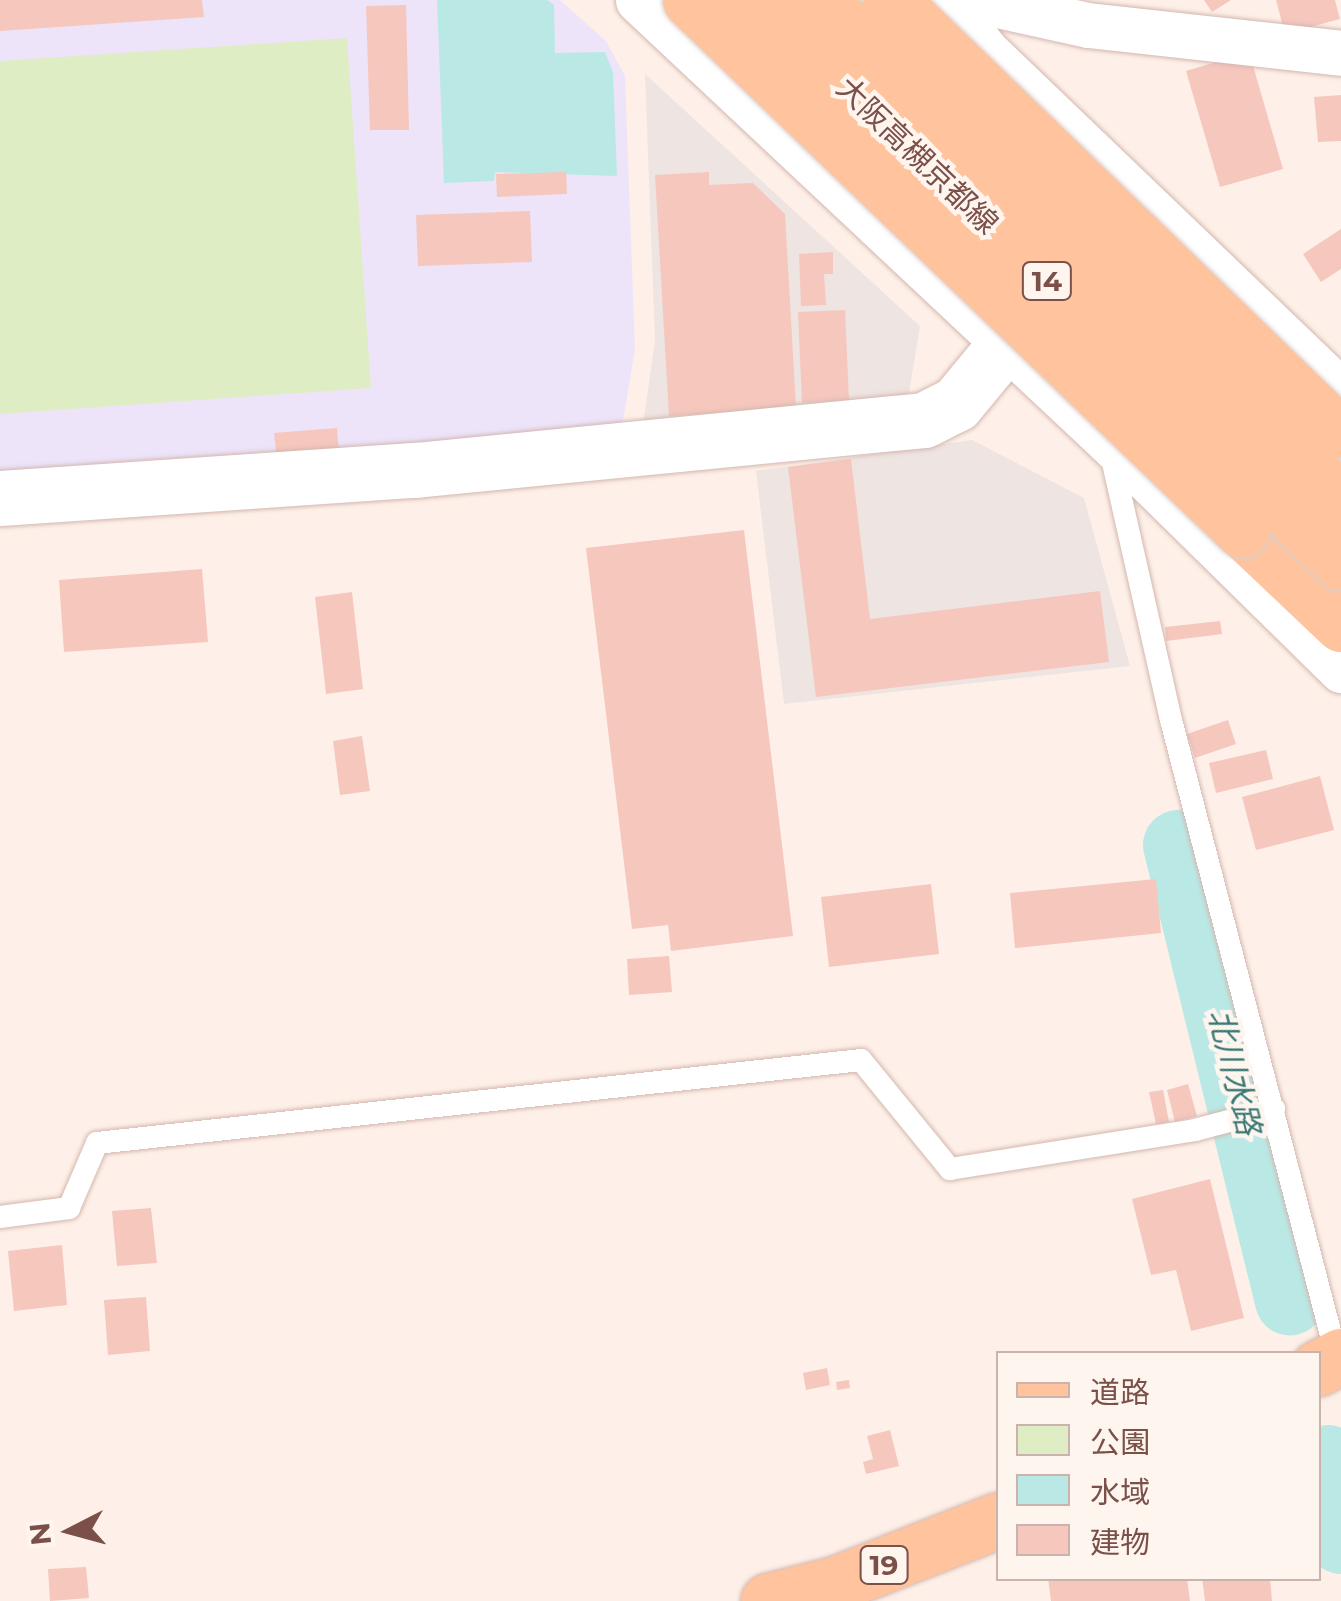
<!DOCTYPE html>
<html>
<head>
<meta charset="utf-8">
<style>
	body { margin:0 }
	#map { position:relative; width:1341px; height:1601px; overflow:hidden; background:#fef0e8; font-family:Montserrat,"Noto Sans JP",sans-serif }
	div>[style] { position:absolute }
	.industrial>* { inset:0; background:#eee4e1 }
	.education>* { inset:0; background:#ede4fa }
	.green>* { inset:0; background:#deedc4 }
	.water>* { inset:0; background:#bae9e5 }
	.river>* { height:70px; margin:-35px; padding:0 35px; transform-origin:35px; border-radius:35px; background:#bae9e5 }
	.building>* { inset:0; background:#f5c7bd }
	.roads { filter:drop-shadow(0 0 2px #d3b7af) drop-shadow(0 0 2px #d3b7af) }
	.lane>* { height:22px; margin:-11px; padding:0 11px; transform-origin:11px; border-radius:11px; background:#fff }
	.street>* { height:45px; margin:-22.5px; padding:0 22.5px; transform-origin:22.5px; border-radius:22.5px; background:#fff }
	.secondary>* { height:55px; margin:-27.5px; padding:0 27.5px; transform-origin:27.5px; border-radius:27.5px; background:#fff }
	.primary>* { height:55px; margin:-27.5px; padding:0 27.5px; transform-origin:27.5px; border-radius:27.5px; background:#ffc49d }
	.bridges { filter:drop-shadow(0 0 2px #dacecc) drop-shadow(0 0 2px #dacecc) }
	.primary-bridge>* { height:55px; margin:-27.5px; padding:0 27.5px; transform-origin:27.5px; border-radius:27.5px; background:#ffc49d }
	span { translate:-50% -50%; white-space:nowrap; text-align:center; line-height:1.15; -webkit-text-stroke:9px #fff5ef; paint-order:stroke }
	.shield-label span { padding:2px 8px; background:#fff5ef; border:2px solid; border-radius:8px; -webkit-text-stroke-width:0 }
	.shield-label { font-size:28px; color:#7a5049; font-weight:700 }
	.street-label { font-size:30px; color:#7a5049 }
	.water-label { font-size:32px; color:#397874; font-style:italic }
	.legend { position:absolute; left:996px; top:1351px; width:325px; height:230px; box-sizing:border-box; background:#fff5ef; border:2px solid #cab3ad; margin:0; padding:12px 18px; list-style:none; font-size:30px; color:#7a5049 }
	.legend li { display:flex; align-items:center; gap:20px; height:50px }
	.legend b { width:50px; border:2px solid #cab3ad }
	.north { position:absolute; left:20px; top:1481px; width:100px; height:100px; -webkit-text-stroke:8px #fff5ef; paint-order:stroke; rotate:264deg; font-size:28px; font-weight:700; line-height:40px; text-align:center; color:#7a5049 }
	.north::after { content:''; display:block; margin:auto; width:35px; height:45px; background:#7a5049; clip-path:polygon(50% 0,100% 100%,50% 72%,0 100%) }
</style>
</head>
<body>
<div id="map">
	<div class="industrial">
		<div style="clip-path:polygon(645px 74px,920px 326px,908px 399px,643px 425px,655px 340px)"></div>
		<div style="clip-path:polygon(972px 440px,1084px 498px,1130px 666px,784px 704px,756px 471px)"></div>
	</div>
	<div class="education">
		<div style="clip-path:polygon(0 0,560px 0,606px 41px,625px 76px,635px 349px,622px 427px,0 479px)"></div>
	</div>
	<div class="green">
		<div style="clip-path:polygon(347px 38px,371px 388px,0 414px,0 61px)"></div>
	</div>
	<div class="water">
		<div style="clip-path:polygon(437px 0,547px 0,554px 5px,555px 53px,605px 52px,613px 72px,617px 176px,495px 172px,494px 181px,444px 183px)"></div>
	</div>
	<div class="river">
		<div style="left:1178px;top:845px;width:469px;rotate:76.2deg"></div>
		<div style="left:1328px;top:1460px;width:80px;rotate:80.7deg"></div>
	</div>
	<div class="building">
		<div style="clip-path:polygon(0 0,202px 0,204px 17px,0 31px)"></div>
		<div style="clip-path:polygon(1204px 0,1231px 0,1212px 12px)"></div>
		<div style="clip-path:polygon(1276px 0,1335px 0,1340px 19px,1285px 34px)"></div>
		<div style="clip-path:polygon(406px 5px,409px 130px,370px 130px,366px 6px)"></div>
		<div style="clip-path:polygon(1249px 52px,1283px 169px,1220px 187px,1186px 71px)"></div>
		<div style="clip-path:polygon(1341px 95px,1341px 141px,1318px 142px,1314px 97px)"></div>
		<div style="clip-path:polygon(566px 172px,567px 194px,497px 197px,496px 174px)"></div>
		<div style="clip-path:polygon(709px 172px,709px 185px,753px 183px,785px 214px,796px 408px,669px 416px,655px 175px)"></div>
		<div style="clip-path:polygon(530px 211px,532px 262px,418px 266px,416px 215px)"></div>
		<div style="clip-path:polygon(1341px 229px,1341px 269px,1321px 282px,1303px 254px)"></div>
		<div style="clip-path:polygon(833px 252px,833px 274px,824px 274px,826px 305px,801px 306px,799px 254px)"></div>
		<div style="clip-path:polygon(845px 310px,849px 400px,802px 403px,798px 312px)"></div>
		<div style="clip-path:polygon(337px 428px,339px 455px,277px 460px,274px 433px)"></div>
		<div style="clip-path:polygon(851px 459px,870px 619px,1100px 591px,1109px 662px,816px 697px,788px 467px)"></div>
		<div style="clip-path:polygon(744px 530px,793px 936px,671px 951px,668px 925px,632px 929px,586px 548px)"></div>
		<div style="clip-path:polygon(202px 569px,208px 642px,64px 652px,59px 580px)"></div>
		<div style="clip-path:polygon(352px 592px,363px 689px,326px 694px,315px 597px)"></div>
		<div style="clip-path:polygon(1220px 621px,1222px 634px,1166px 641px,1165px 627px)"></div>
		<div style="clip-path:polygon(1228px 720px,1236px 744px,1195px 758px,1187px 734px)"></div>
		<div style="clip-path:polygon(362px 736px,370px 791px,340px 795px,333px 741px)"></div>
		<div style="clip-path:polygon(1266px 750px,1273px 779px,1216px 793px,1209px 763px)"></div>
		<div style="clip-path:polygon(1320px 776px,1334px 830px,1256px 850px,1242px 797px)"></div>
		<div style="clip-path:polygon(1156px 879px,1161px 933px,1015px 948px,1010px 893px)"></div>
		<div style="clip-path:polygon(931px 884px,939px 954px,829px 967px,821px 897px)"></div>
		<div style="clip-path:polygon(669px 956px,672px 992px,629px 995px,627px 959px)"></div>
		<div style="clip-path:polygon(1188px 1084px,1197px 1116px,1175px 1122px,1167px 1090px)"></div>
		<div style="clip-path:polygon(1163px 1090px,1169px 1122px,1156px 1124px,1149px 1092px)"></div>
		<div style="clip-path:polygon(1210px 1179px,1244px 1318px,1191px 1331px,1176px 1270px,1151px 1275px,1132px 1199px)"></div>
		<div style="clip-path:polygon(151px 1208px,157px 1263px,117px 1266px,112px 1211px)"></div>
		<div style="clip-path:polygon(62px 1245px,67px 1305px,14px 1311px,8px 1251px)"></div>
		<div style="clip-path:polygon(146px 1297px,150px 1351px,108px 1355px,104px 1300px)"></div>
		<div style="clip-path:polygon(827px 1368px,830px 1385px,806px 1390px,803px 1373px)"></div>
		<div style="clip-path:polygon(849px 1380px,850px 1388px,837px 1390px,836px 1382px)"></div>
		<div style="clip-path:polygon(890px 1430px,899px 1466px,866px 1474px,863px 1462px,873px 1459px,867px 1436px)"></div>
		<div style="clip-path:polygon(86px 1567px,89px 1598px,50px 1601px,48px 1569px)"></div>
		<div style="clip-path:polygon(1048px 1578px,1187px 1578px,1190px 1601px,1051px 1601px)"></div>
		<div style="clip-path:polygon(1202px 1578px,1270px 1578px,1272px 1601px,1205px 1601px)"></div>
	</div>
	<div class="roads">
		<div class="lane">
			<div style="left:1109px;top:445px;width:282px;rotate:77.3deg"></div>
			<div style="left:1171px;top:720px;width:659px;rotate:75.42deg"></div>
			<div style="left:0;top:1217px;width:70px;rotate:-7.4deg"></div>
			<div style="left:69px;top:1208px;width:71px;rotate:-66.7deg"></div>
			<div style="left:97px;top:1143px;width:768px;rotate:-6.2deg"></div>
			<div style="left:861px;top:1060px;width:141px;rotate:50.8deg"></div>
			<div style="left:950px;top:1169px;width:248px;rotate:-9deg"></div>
			<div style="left:1195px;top:1130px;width:82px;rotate:-14.9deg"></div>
		</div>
		<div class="street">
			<div style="left:638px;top:0;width:645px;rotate:43.18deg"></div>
			<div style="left:1108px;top:441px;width:327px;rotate:44.5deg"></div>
			<div style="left:947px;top:0;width:64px;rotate:52.6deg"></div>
			<div style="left:986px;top:51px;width:492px;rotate:43.8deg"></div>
			<div style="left:975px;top:0;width:116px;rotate:12.5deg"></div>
			<div style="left:1088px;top:25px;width:255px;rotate:6.3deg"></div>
		</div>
		<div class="secondary">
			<div style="left:0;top:498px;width:416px;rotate:-3.9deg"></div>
			<div style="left:415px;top:470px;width:511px;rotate:-5.61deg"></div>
			<div style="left:924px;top:420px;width:36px;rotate:-27deg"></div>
			<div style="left:956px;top:404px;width:75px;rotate:-50.4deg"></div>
		</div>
		<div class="primary">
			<div style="left:1242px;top:530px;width:137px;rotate:43.5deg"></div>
			<div style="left:1318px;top:1368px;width:26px;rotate:-28deg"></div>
			<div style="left:768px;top:1601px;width:69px;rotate:-14.2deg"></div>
			<div style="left:835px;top:1584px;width:175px;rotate:-21.4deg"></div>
		</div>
	</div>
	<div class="bridges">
		<div class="primary-bridge">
			<div style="left:690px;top:0;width:765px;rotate:43.84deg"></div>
			<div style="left:754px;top:0;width:813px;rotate:43.75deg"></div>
			<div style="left:819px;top:0;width:723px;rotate:43.77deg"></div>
			<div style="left:891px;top:0;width:618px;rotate:44.08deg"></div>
		</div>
	</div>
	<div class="shield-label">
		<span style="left:1047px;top:281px">14</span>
		<span style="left:884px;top:1565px">19</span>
	</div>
	<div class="street-label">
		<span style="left:917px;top:156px;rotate:44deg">大阪高槻京都線</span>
	</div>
	<div class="water-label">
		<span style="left:1234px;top:1072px;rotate:76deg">北川水路</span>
	</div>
	<ul class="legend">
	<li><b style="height:12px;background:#ffc49d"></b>道路</li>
	<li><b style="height:28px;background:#deedc4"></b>公園</li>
	<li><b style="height:28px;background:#bae9e5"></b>水域</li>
	<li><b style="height:28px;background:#f5c7bd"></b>建物</li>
	</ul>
	<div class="north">N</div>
</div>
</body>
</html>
